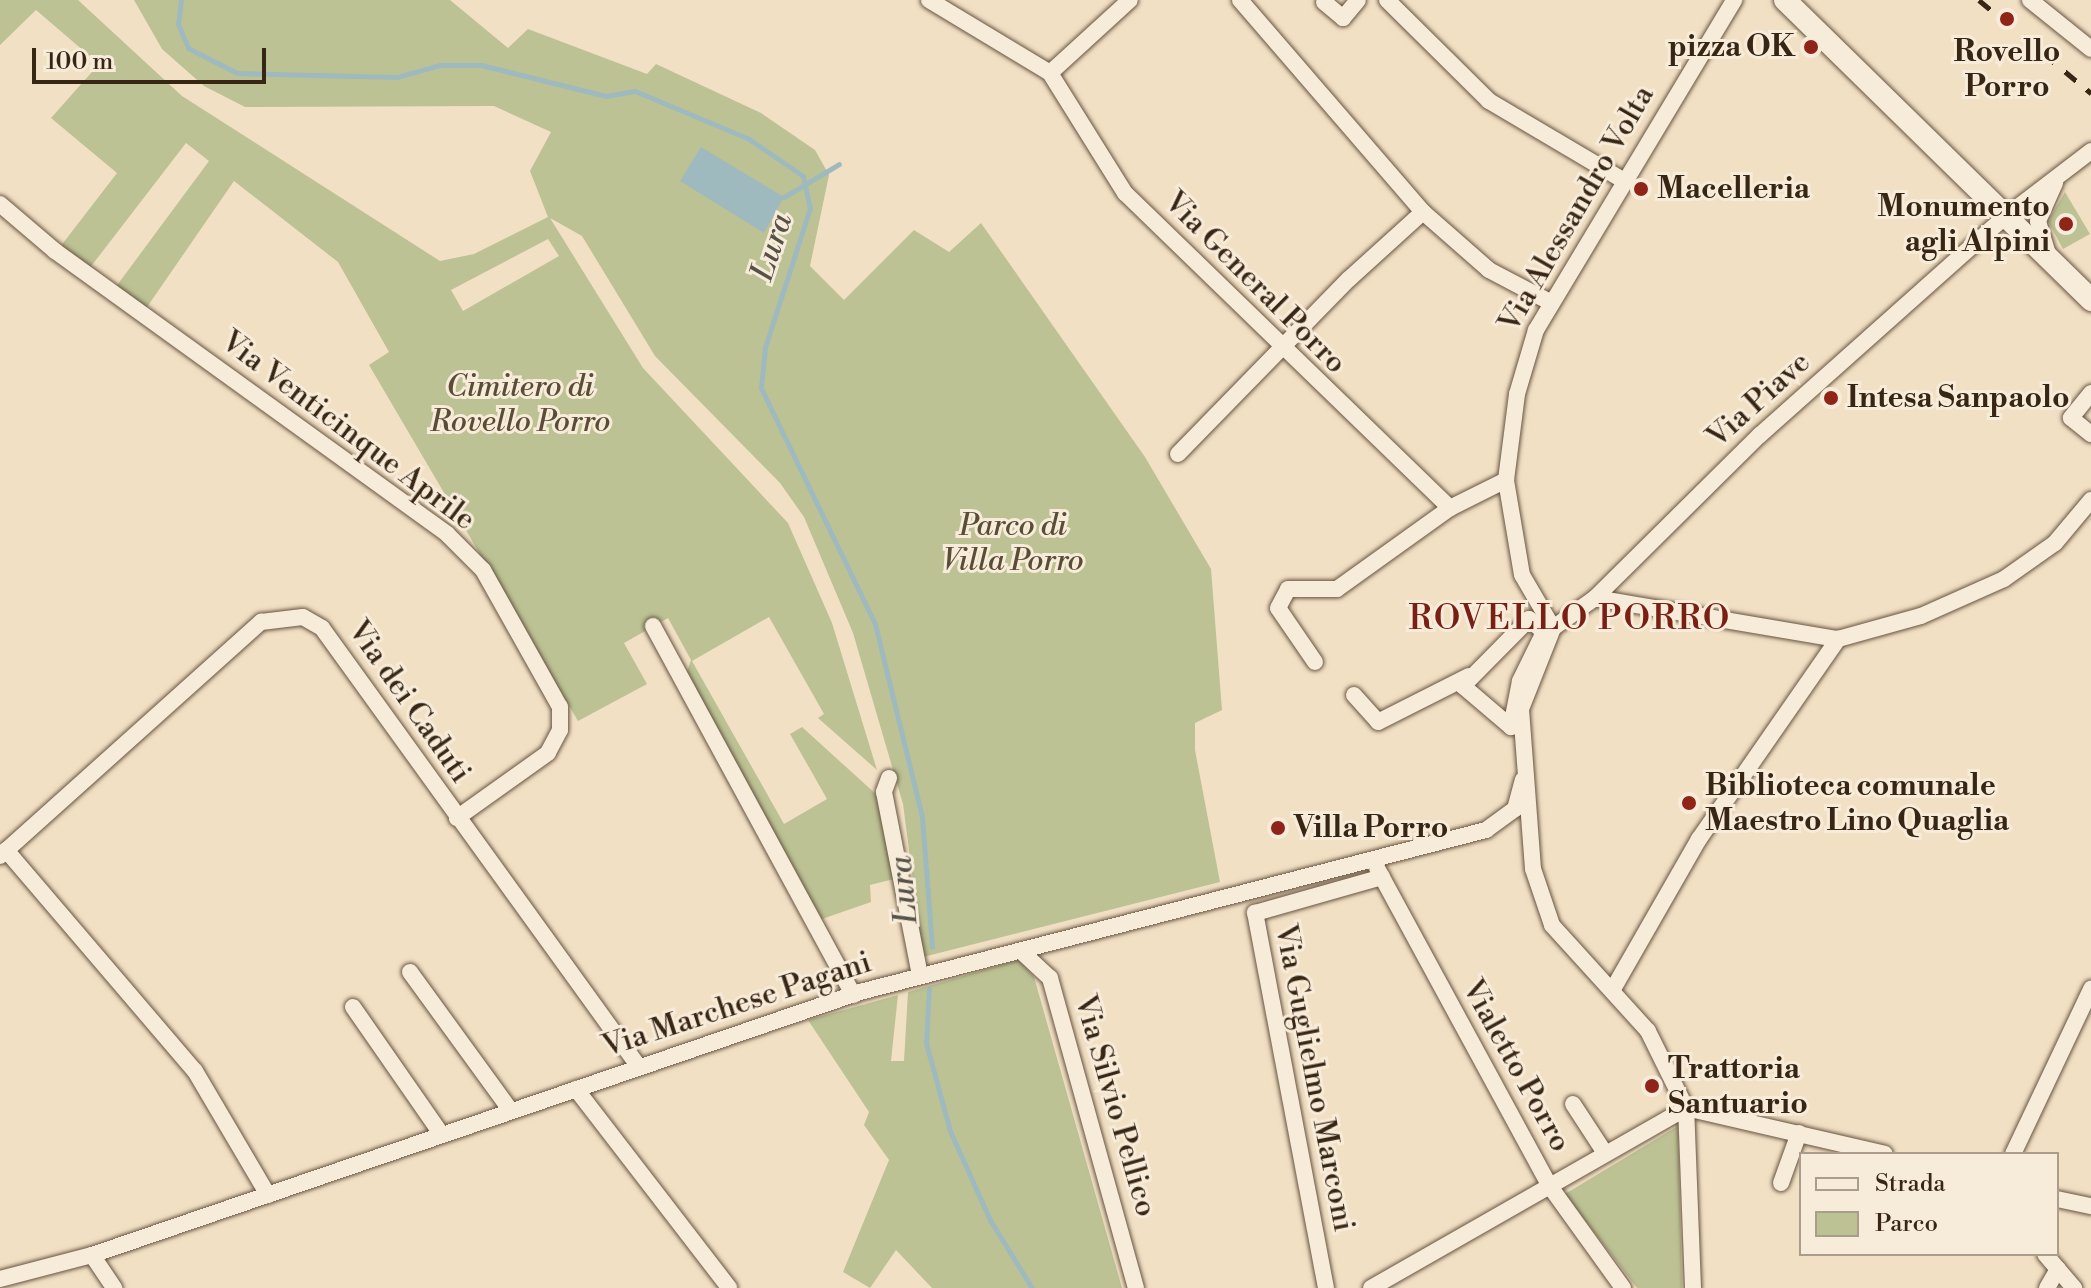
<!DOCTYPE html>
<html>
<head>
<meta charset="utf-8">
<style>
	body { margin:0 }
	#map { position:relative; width:2091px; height:1288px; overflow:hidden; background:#f2e0c4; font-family:"Libre Bodoni",serif }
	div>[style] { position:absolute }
	.green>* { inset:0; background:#bcc294 }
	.water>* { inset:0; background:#9fbabe }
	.stream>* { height:5px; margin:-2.5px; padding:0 2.5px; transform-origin:2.5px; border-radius:2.5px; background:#9fbabe }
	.roads { filter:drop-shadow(0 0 2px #665441) drop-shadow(0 0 2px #665441) }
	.street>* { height:16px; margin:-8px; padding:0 8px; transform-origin:8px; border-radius:8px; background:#f7ebd9 }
	.secondary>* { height:22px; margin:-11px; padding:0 11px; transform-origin:11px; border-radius:11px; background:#f7ebd9 }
	.rail>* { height:5px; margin-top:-2.5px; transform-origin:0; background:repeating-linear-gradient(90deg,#382615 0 14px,transparent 0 28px) }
	.dots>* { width:22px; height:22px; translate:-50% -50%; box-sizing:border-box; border:4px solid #f7ebd9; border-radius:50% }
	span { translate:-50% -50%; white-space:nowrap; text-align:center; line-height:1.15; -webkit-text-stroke:6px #f7ebd9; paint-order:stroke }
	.poi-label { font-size:30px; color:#382615; font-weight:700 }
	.right { translate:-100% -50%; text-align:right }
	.left { translate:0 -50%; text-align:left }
	.street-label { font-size:30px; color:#382615 }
	.park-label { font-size:30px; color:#594d35; font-style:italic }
	.water-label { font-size:32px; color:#575248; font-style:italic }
	.quarter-label { font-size:34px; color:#7a1f14; letter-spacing:2px }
	.legend { position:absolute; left:1799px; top:1152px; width:260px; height:104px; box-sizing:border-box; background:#f7ebd9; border:2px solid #ab9c8b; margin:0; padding:10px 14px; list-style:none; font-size:24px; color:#382615 }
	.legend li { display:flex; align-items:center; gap:16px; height:40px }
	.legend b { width:40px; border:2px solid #ab9c8b }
	.scale { position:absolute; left:32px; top:48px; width:234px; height:36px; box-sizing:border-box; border:4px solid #382615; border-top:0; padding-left:10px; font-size:24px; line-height:28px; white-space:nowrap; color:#382615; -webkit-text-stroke:6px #f7ebd9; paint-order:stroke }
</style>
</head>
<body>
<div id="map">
	<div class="green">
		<div style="clip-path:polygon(evenodd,0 0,78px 0,182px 96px,440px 261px,474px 254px,548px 217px,530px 171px,551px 132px,494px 106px,245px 107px,204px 86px,162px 49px,134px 0,450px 0,508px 48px,528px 29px,647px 74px,656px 64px,761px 113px,815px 150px,829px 175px,810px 266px,844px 300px,914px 230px,949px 252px,981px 223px,1145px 457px,1211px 569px,1222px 710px,1195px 723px,1195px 750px,1220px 882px,923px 957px,903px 804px,853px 633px,804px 517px,780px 483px,655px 356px,582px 236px,550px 218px,643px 368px,788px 523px,832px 623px,877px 770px,818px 718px,824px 714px,769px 617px,692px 661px,784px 824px,827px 799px,790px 734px,802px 727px,877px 795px,894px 879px,870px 885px,871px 902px,822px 919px,684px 680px,691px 660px,668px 618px,624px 643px,647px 684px,578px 721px,369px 365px,389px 352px,338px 262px,234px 181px,145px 310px,115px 288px,209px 161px,186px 143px,89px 269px,60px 247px,117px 173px,51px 118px,99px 64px,36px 10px,0 45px,0 0,548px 239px,559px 256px,463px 311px,451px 290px,548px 239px)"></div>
		<div style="clip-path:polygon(2065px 192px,2090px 234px,2063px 249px,2048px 221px)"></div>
		<div style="clip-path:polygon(1019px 960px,1034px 977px,1122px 1288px,932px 1288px,896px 1250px,870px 1288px,843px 1272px,889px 1160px,864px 1125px,869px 1112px,808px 1020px,898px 995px,891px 1061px,904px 1061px,908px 992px)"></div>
		<div style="clip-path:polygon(1678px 1126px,1682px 1288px,1637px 1288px,1565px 1194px)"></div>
	</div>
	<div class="water">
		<div style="clip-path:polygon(701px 147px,784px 197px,764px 233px,680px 181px)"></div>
	</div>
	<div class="stream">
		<div style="left:181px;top:0;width:24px;rotate:97deg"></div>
		<div style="left:178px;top:24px;width:26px;rotate:67deg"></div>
		<div style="left:188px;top:48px;width:55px;rotate:27deg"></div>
		<div style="left:237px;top:73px;width:160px;rotate:1.4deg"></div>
		<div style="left:397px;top:77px;width:45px;rotate:-15.6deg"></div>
		<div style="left:440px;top:65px;width:41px"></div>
		<div style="left:481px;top:65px;width:129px;rotate:13.9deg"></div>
		<div style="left:606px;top:96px;width:29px;rotate:-10deg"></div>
		<div style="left:635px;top:91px;width:124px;rotate:22.8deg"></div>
		<div style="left:749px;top:139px;width:65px;rotate:34.4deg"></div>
		<div style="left:803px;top:176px;width:33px;rotate:78deg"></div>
		<div style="left:810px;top:208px;width:146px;rotate:107.9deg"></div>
		<div style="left:765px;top:347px;width:41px;rotate:95.6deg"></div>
		<div style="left:761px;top:388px;width:262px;rotate:64.2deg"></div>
		<div style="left:875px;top:624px;width:199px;rotate:76.3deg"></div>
		<div style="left:922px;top:817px;width:130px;rotate:85.6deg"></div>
		<div style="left:784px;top:197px;width:64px;rotate:-31deg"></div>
		<div style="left:929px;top:989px;width:54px;rotate:93.2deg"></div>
		<div style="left:926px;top:1043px;width:91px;rotate:74.7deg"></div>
		<div style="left:950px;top:1131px;width:98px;rotate:65.8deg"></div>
		<div style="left:990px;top:1220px;width:80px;rotate:58.3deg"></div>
	</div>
	<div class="roads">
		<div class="street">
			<div style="left:929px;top:0;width:141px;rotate:31.1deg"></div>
			<div style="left:1050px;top:73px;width:142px;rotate:58deg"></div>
			<div style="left:1125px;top:193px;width:453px;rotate:44.1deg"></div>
			<div style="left:1240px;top:0;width:280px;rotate:49.2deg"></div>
			<div style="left:1423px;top:212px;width:88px;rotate:41.3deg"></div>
			<div style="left:1489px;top:270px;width:69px;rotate:27.7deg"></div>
			<div style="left:1387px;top:0;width:144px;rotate:44.7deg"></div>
			<div style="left:1489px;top:101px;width:153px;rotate:30.6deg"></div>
			<div style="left:2030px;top:0;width:78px;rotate:38.8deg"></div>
			<div style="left:1324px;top:2px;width:25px;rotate:40deg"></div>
			<div style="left:1343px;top:18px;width:23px;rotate:-50deg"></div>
			<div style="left:1050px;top:73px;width:108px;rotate:-42.4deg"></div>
			<div style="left:0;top:204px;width:72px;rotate:40.5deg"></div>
			<div style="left:55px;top:251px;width:483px;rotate:35.8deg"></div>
			<div style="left:447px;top:534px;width:51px;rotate:45deg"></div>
			<div style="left:483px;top:570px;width:157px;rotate:60.7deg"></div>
			<div style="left:560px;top:707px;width:23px;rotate:90deg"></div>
			<div style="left:560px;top:730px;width:26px;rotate:118deg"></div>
			<div style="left:548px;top:753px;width:112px;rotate:144.5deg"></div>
			<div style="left:2048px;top:254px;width:34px;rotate:-107deg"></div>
			<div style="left:2038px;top:221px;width:42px;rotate:-65.9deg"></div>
			<div style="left:2091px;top:393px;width:32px;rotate:129deg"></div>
			<div style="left:2071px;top:418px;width:26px;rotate:39deg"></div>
			<div style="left:1178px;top:454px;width:245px;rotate:-45.7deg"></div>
			<div style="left:1349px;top:279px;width:100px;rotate:-42.2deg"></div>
			<div style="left:1595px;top:598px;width:246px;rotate:9.6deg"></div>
			<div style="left:1838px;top:639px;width:86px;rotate:-15.5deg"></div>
			<div style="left:1921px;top:616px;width:91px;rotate:-24deg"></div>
			<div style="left:2004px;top:579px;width:62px;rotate:-35.2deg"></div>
			<div style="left:2055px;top:543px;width:56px;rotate:-50.1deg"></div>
			<div style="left:1529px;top:619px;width:20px;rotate:41deg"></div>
			<div style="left:1544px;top:632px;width:55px;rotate:116.1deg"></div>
			<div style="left:1520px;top:681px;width:47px;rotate:101.1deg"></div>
			<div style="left:1511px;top:727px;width:63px;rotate:-139.5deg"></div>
			<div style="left:1463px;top:686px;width:94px;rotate:-45.4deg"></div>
			<div style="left:653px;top:626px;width:420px;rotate:61.5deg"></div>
			<div style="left:1553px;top:628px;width:52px;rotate:-35.5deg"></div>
			<div style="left:1595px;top:598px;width:232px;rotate:-44.7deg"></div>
			<div style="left:1760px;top:435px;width:329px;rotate:-41.7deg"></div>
			<div style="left:2006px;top:216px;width:107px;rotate:-37.4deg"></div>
			<div style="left:1315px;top:662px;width:65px;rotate:-124.4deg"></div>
			<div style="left:1278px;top:608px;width:21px;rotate:-62deg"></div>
			<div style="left:1288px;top:589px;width:49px"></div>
			<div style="left:1337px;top:589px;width:139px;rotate:-35.6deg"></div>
			<div style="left:1450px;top:508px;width:63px;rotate:-26.6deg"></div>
			<div style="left:1354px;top:695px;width:36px;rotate:48deg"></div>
			<div style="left:1378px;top:722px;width:102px;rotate:-26.8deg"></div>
			<div style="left:889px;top:778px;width:15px;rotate:110deg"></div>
			<div style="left:884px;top:792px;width:187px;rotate:78.9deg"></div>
			<div style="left:6px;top:850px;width:291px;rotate:49.5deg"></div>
			<div style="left:195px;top:1071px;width:144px;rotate:59.5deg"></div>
			<div style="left:0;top:856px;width:351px;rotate:-41.9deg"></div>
			<div style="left:261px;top:622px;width:42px;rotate:-6.8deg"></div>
			<div style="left:303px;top:617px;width:22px;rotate:30deg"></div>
			<div style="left:322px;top:628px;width:541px;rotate:54.17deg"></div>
			<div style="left:1377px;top:868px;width:361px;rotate:61.5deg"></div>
			<div style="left:1549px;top:1185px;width:127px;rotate:54.3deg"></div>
			<div style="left:1022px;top:952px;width:38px;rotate:43deg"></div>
			<div style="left:1050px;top:978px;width:322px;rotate:74.5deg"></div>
			<div style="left:410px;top:972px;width:172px;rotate:54deg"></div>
			<div style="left:1613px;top:989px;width:173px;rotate:-60.2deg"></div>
			<div style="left:1699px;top:839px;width:244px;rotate:-55.2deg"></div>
			<div style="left:353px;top:1007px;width:156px;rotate:55.2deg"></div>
			<div style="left:576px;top:1089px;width:251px;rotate:52.4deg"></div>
			<div style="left:1573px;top:1104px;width:59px;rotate:56.9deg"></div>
			<div style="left:1686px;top:1108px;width:204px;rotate:13deg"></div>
			<div style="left:2013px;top:1154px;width:183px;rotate:-64.7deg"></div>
			<div style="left:1781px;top:1183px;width:53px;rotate:-70.2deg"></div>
			<div style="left:2057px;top:1199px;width:35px;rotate:12deg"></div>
			<div style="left:2045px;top:1254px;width:45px;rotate:49.5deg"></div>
			<div style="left:92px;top:1255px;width:40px;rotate:56deg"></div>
			<div style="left:0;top:1279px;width:95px;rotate:-14.6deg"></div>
			<div style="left:92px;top:1255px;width:812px;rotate:-18.9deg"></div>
			<div style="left:860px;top:992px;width:647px;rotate:-14.51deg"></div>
			<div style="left:1486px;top:830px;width:36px;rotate:-36deg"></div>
			<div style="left:1515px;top:809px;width:30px;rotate:-75deg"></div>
			<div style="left:1326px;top:1288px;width:382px;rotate:-100.7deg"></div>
			<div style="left:1255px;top:913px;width:132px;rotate:-15.8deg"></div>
			<div style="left:1371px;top:1288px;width:363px;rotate:-29.7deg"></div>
			<div style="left:1693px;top:1288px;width:180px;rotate:-92.2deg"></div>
			<div style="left:1686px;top:1108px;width:86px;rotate:-116.3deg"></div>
			<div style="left:1648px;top:1031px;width:143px;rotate:-132.2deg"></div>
			<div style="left:1552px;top:925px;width:59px;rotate:-108.7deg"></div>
			<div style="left:1533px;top:869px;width:160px;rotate:-94.3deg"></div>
			<div style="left:1521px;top:709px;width:87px;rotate:-68.4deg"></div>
			<div style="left:1553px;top:628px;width:61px;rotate:-120.3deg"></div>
			<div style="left:1522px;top:575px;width:96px;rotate:-99.6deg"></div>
			<div style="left:1506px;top:480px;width:87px;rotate:-82.7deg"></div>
			<div style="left:1517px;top:394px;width:67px;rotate:-73.5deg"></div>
			<div style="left:1536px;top:330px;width:385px;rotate:-59deg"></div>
			<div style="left:2047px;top:1288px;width:22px;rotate:-60deg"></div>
		</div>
		<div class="secondary">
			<div style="left:1785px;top:0;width:429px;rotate:44.4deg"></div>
		</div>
	</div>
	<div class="rail">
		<div style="left:1979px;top:0;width:146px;rotate:39.7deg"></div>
	</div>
	<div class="dots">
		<div style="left:2007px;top:19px;background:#8f2418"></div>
		<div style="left:1811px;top:47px;background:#8f2418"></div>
		<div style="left:1641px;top:189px;background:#8f2418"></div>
		<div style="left:2066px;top:224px;background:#8f2418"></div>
		<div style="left:1831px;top:398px;background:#8f2418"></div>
		<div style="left:1689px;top:803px;background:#8f2418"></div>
		<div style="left:1278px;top:828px;background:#8f2418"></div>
		<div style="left:1652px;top:1086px;background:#8f2418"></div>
	</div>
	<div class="poi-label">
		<span class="right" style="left:1795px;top:47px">pizza OK</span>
		<span style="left:2007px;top:69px">Rovello<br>Porro</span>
		<span class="left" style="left:1657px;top:189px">Macelleria</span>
		<span class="right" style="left:2050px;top:224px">Monumento<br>agli Alpini</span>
		<span class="left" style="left:1847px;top:398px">Intesa Sanpaolo</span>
		<span class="left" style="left:1705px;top:803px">Biblioteca comunale<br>Maestro Lino Quaglia</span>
		<span class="left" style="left:1294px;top:828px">Villa Porro</span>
		<span class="left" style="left:1668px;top:1086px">Trattoria<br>Santuario</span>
	</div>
	<div class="street-label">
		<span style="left:1577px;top:209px;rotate:-60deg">Via Alessandro Volta</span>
		<span style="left:1255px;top:283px;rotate:45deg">Via General Porro</span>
		<span style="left:1759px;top:400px;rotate:-42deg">Via Piave</span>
		<span style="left:348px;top:431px;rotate:37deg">Via Venticinque Aprile</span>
		<span style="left:409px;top:702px;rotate:55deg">Via dei Caduti</span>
		<span style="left:737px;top:1005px;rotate:-18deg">Via Marchese Pagani</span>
		<span style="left:1516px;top:1066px;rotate:61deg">Vialetto Porro</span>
		<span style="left:1314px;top:1078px;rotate:79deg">Via Guglielmo Marconi</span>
		<span style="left:1115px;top:1106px;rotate:74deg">Via Silvio Pellico</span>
	</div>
	<div class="park-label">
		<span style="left:520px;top:404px">Cimitero di<br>Rovello Porro</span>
		<span style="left:1013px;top:543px">Parco di<br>Villa Porro</span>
	</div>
	<div class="water-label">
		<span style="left:772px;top:247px;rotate:-72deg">Lura</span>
		<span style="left:904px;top:890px;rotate:-95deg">Lura</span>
	</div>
	<div class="quarter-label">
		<span style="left:1570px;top:620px">ROVELLO PORRO</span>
	</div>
	<ul class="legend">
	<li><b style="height:10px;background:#f7ebd9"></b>Strada</li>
	<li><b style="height:22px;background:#bcc294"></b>Parco</li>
	</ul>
	<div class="scale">100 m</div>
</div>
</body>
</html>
